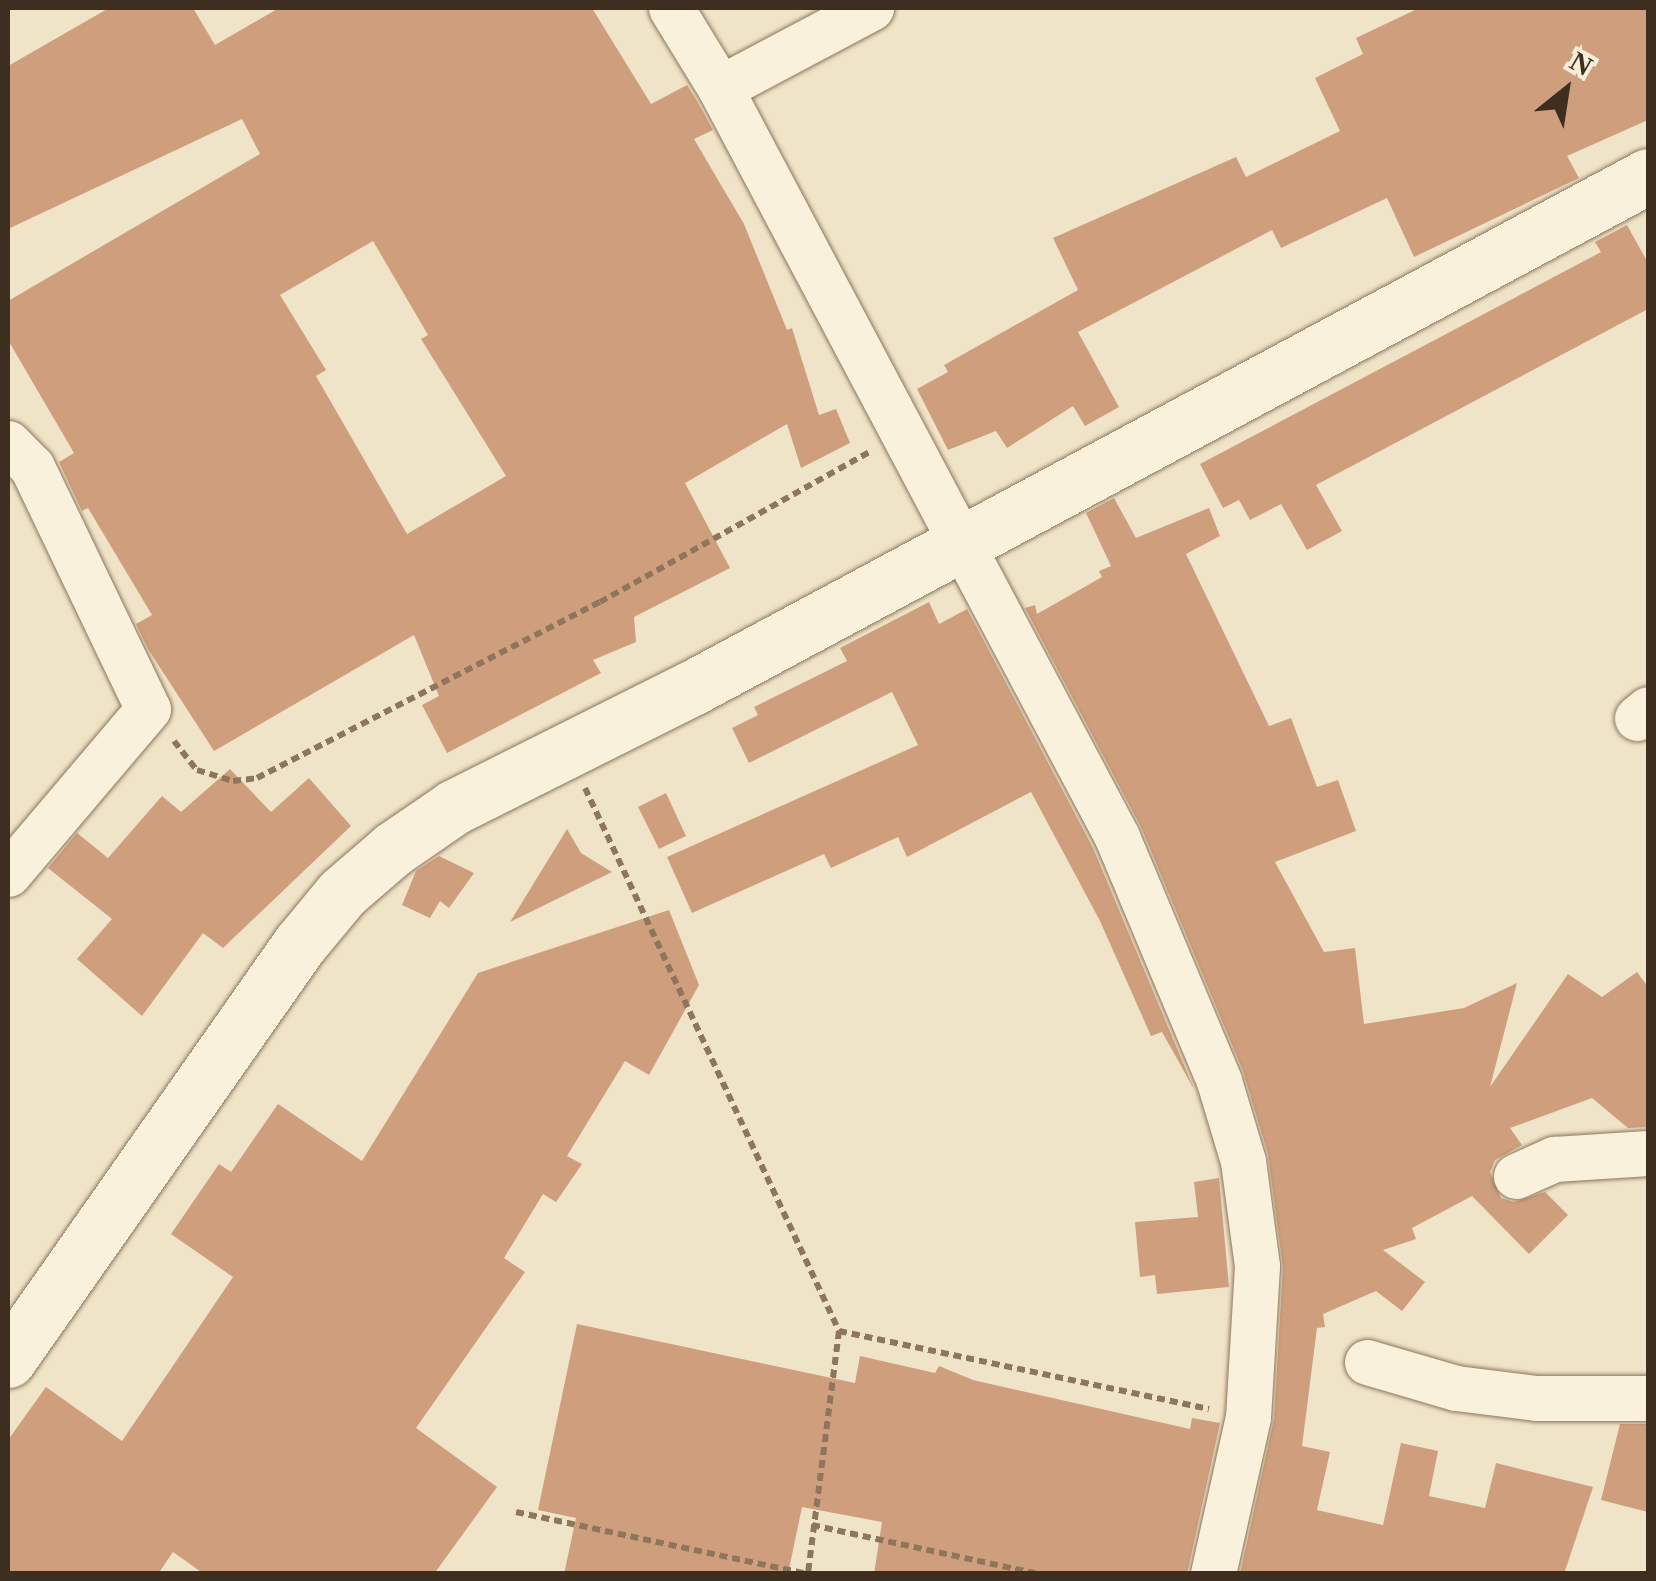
<!DOCTYPE html>
<html>
<head>
<meta charset="utf-8">
<style>
	body { margin:0 }
	#map { position:relative; width:1656px; height:1581px; overflow:hidden; background:#f0e4c8; font-family:"Times New Roman",serif }
	div>[style] { position:absolute }
	.building>* { inset:0; background:#cf9f7d }
	.path>* { height:6px; margin-top:-3px; transform-origin:0; background:repeating-linear-gradient(90deg,#8d765c 0 8px,transparent 0 13px) }
	.roads { filter:drop-shadow(0 0 2px #8d765c) drop-shadow(0 0 2px #8d765c) }
	.minor>* { height:45px; margin:-22.5px; padding:0 22.5px; transform-origin:22.5px; border-radius:22.5px; background:#faf1dc }
	.tertiary>* { height:55px; margin:-27.5px; padding:0 27.5px; transform-origin:27.5px; border-radius:27.5px; background:#faf1dc }
	span { translate:-50% -50%; white-space:nowrap; text-align:center; line-height:1.15; -webkit-text-stroke:8px #f7eed8; paint-order:stroke }
	.frame { position:absolute; inset:0; border:10px solid #3d2e20; pointer-events:none }
	.north { position:absolute; left:1516px; top:40px; width:100px; height:100px; -webkit-text-stroke:8px #f7eed8; paint-order:stroke; rotate:30deg; font-size:28px; font-weight:700; line-height:40px; text-align:center; color:#3d2e20 }
	.north::after { content:''; display:block; margin:auto; width:35px; height:45px; background:#3d2e20; clip-path:polygon(50% 0,100% 100%,50% 72%,0 100%) }
</style>
</head>
<body>
<div id="map">
	<div class="building">
		<div style="clip-path:polygon(evenodd,109px 8px,193px 8px,215px 45px,279px 8px,592px 8px,651px 104px,687px 85px,697px 101px,713px 130px,694px 139px,744px 224px,787px 330px,792px 328px,819px 415px,836px 409px,850px 443px,801px 468px,787px 424px,685px 483px,730px 568px,634px 617px,636px 642px,593px 660px,601px 673px,447px 753px,422px 705px,439px 696px,414px 635px,214px 751px,148px 649px,136px 624px,152px 615px,88px 508px,82px 511px,59px 462px,74px 453px,8px 340px,8px 301px,260px 154px,242px 119px,8px 229px,8px 66px,109px 8px,373px 241px,428px 335px,421px 339px,506px 476px,407px 534px,316px 376px,326px 370px,280px 295px,373px 241px)"></div>
		<div style="clip-path:polygon(1419px 8px,1648px 8px,1648px 120px,1567px 156px,1579px 178px,1414px 257px,1387px 198px,1281px 248px,1272px 230px,1078px 332px,1119px 407px,1085px 426px,1073px 406px,1007px 448px,996px 431px,948px 450px,917px 389px,948px 372px,944px 365px,1078px 290px,1053px 238px,1236px 157px,1246px 177px,1340px 131px,1315px 78px,1363px 54px,1356px 38px)"></div>
		<div style="clip-path:polygon(1627px 225px,1648px 263px,1648px 309px,1316px 485px,1342px 531px,1307px 550px,1281px 504px,1250px 520px,1239px 500px,1223px 508px,1200px 464px,1601px 252px,1595px 242px)"></div>
		<div style="clip-path:polygon(1114px 498px,1136px 538px,1209px 508px,1220px 536px,1186px 554px,1269px 726px,1291px 718px,1317px 787px,1338px 780px,1356px 831px,1275px 862px,1324px 952px,1355px 948px,1364px 1024px,1464px 1008px,1517px 983px,1490px 1087px,1568px 974px,1602px 997px,1637px 972px,1648px 987px,1648px 1127px,1628px 1128px,1592px 1098px,1510px 1128px,1522px 1145px,1495px 1160px,1490px 1172px,1501px 1198px,1514px 1202px,1545px 1192px,1568px 1215px,1529px 1254px,1472px 1196px,1412px 1228px,1416px 1239px,1383px 1250px,1425px 1282px,1402px 1311px,1376px 1291px,1323px 1314px,1325px 1327px,1317px 1328px,1302px 1446px,1330px 1452px,1317px 1510px,1383px 1525px,1401px 1443px,1438px 1451px,1429px 1496px,1485px 1508px,1496px 1463px,1593px 1487px,1564px 1574px,1240px 1574px,1274px 1419px,1283px 1267px,1268px 1154px,1243px 1071px,1141px 827px,1025px 608px,1035px 605px,1037px 614px,1102px 577px,1099px 571px,1111px 566px,1086px 513px)"></div>
		<div style="clip-path:polygon(929px 602px,939px 624px,967px 609px,1093px 848px,1194px 1089px,1162px 1032px,1151px 1036px,1100px 921px,1031px 792px,907px 857px,898px 837px,831px 868px,824px 854px,692px 913px,667px 857px,918px 745px,892px 692px,749px 763px,732px 728px,758px 715px,754px 707px,847px 661px,840px 648px)"></div>
		<div style="clip-path:polygon(230px 769px,271px 812px,309px 778px,351px 826px,223px 948px,203px 933px,142px 1016px,77px 959px,112px 919px,48px 868px,77px 833px,108px 858px,162px 796px,181px 812px)"></div>
		<div style="clip-path:polygon(666px 793px,686px 836px,659px 849px,638px 807px)"></div>
		<div style="clip-path:polygon(567px 829px,581px 853px,612px 872px,510px 922px)"></div>
		<div style="clip-path:polygon(439px 856px,474px 873px,449px 908px,440px 901px,430px 918px,402px 905px,416px 871px)"></div>
		<div style="clip-path:polygon(669px 910px,699px 985px,649px 1075px,625px 1061px,567px 1156px,582px 1164px,556px 1202px,543px 1194px,504px 1258px,525px 1272px,416px 1428px,497px 1487px,434px 1574px,204px 1574px,173px 1552px,158px 1574px,8px 1574px,8px 1440px,46px 1387px,122px 1441px,233px 1277px,171px 1234px,219px 1164px,231px 1172px,278px 1104px,362px 1161px,478px 973px)"></div>
		<div style="clip-path:polygon(1219px 1178px,1229px 1287px,1157px 1294px,1155px 1275px,1140px 1277px,1135px 1222px,1198px 1217px,1194px 1182px)"></div>
		<div style="clip-path:polygon(577px 1324px,855px 1383px,860px 1356px,935px 1373px,939px 1366px,973px 1380px,1190px 1429px,1192px 1418px,1220px 1423px,1187px 1574px,874px 1574px,882px 1522px,802px 1507px,788px 1574px,564px 1574px,576px 1518px,538px 1510px)"></div>
		<div style="clip-path:polygon(1620px 1424px,1648px 1424px,1648px 1512px,1601px 1500px)"></div>
	</div>
	<div class="path">
		<div style="left:174px;top:741px;width:37px;rotate:52deg"></div>
		<div style="left:197px;top:770px;width:38px;rotate:17deg"></div>
		<div style="left:233px;top:781px;width:24px;rotate:-7deg"></div>
		<div style="left:257px;top:778px;width:386px;rotate:-27.2deg"></div>
		<div style="left:600px;top:602px;width:308px;rotate:-29.1deg"></div>
		<div style="left:585px;top:788px;width:599px;rotate:64.93deg"></div>
		<div style="left:839px;top:1331px;width:245px;rotate:97.3deg"></div>
		<div style="left:839px;top:1331px;width:378px;rotate:11.9deg"></div>
		<div style="left:516px;top:1512px;width:298px;rotate:12deg"></div>
		<div style="left:812px;top:1525px;width:232px;rotate:12.2deg"></div>
	</div>
	<div class="roads">
		<div class="minor">
			<div style="left:671px;top:8px;width:94px;rotate:58.5deg"></div>
			<div style="left:720px;top:88px;width:848px;rotate:62.07deg"></div>
			<div style="left:1117px;top:837px;width:264px;rotate:67.3deg"></div>
			<div style="left:1219px;top:1081px;width:84px;rotate:73.3deg"></div>
			<div style="left:1243px;top:1161px;width:106px;rotate:82.4deg"></div>
			<div style="left:1257px;top:1266px;width:151px;rotate:93.4deg"></div>
			<div style="left:1248px;top:1417px;width:161px;rotate:102.6deg"></div>
			<div style="left:720px;top:88px;width:171px;rotate:-27.9deg"></div>
			<div style="left:8px;top:443px;width:34px;rotate:45deg"></div>
			<div style="left:32px;top:467px;width:268px;rotate:64.4deg"></div>
			<div style="left:148px;top:709px;width:216px;rotate:130.3deg"></div>
			<div style="left:1637px;top:718px;width:14px;rotate:-39deg"></div>
			<div style="left:1516px;top:1176px;width:42px;rotate:-24.1deg"></div>
			<div style="left:1554px;top:1159px;width:94px;rotate:-3.7deg"></div>
			<div style="left:1367px;top:1362px;width:93px;rotate:16.3deg"></div>
			<div style="left:1456px;top:1388px;width:81px;rotate:7.1deg"></div>
			<div style="left:1536px;top:1398px;width:112px"></div>
		</div>
		<div class="tertiary">
			<div style="left:8px;top:1360px;width:507px;rotate:-54.96deg"></div>
			<div style="left:299px;top:945px;width:67px;rotate:-50.4deg"></div>
			<div style="left:342px;top:893px;width:67px;rotate:-40.8deg"></div>
			<div style="left:393px;top:849px;width:74px;rotate:-34.5deg"></div>
			<div style="left:454px;top:807px;width:266px;rotate:-26.6deg"></div>
			<div style="left:692px;top:688px;width:1084px;rotate:-28.17deg"></div>
		</div>
	</div>
	<div class="frame"></div>
	<div class="north">N</div>
</div>
</body>
</html>
